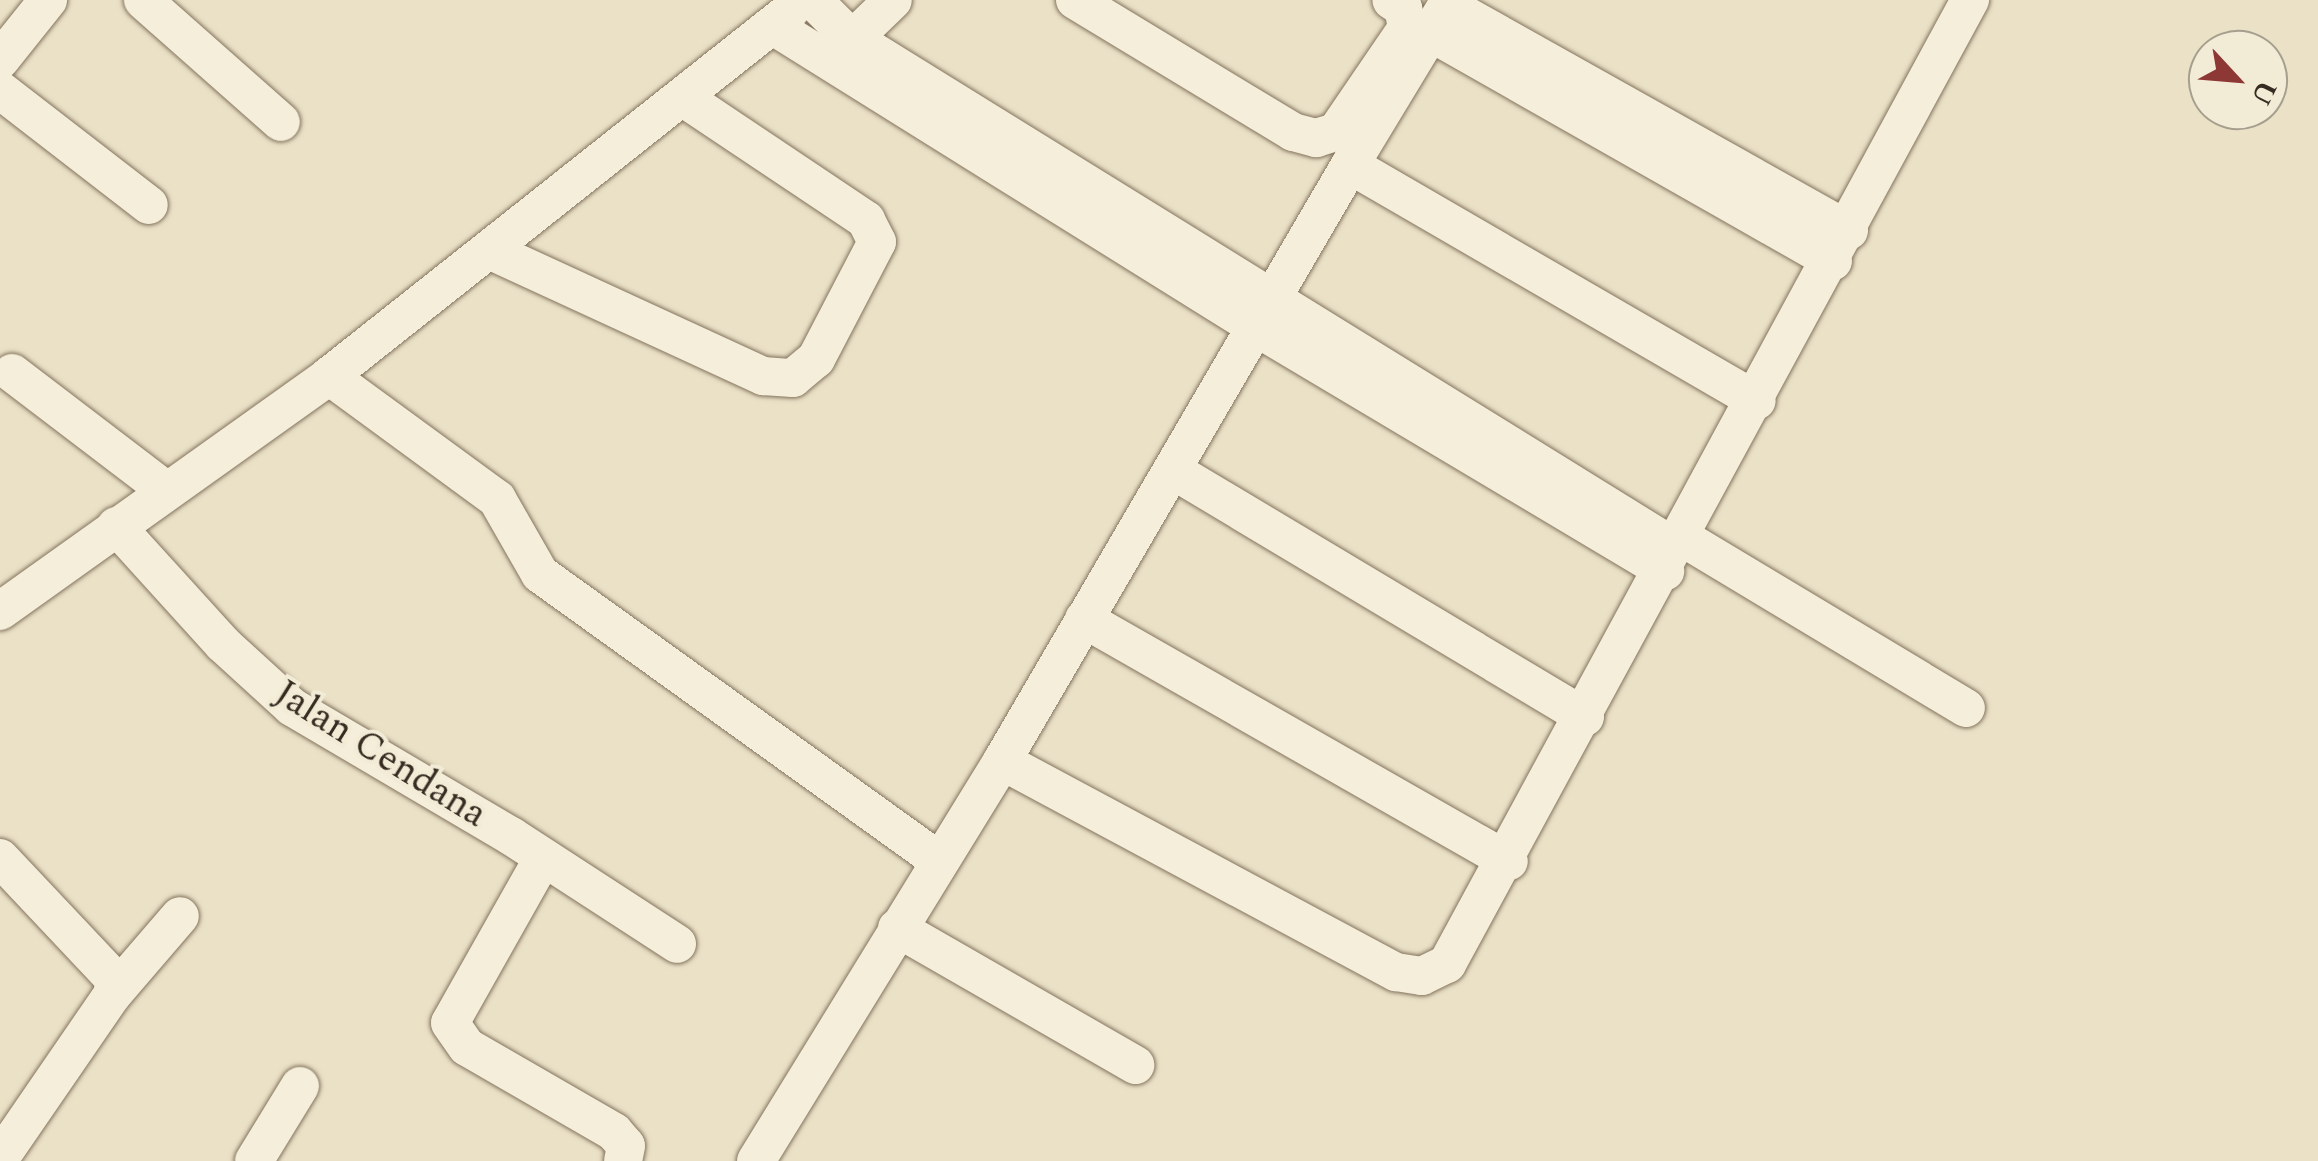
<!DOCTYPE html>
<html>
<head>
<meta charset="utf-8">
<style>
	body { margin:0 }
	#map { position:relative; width:2318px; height:1161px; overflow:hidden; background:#eae1c7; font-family:Spectral,serif }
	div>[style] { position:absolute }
	.roads { filter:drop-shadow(0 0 2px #84745e) drop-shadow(0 0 2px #84745e) }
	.minor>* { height:38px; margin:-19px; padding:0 19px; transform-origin:19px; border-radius:19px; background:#f5eeda }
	span { translate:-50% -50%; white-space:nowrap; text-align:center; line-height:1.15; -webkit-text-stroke:8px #f2ebd6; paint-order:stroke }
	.street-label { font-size:38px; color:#362c21 }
	.north { position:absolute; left:2188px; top:30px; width:100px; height:100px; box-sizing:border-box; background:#f2ebd6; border:2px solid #a79f8e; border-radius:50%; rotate:116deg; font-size:28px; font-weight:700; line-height:40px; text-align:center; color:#362c21 }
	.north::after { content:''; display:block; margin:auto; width:35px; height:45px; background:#8d3834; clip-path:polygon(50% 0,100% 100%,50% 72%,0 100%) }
</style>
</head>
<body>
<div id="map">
	<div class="roads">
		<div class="minor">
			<div style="left:143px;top:0;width:184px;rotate:41.5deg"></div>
			<div style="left:813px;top:0;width:52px;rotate:45deg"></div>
			<div style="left:850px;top:37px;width:950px;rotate:31.75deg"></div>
			<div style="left:1075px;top:0;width:255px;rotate:31.2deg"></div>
			<div style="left:1293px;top:132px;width:24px;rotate:15deg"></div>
			<div style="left:1316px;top:138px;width:21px;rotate:-17deg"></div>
			<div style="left:1336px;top:132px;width:126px;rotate:-55.7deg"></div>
			<div style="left:1407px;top:28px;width:20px;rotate:-101deg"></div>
			<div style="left:1403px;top:8px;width:14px;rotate:-146deg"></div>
			<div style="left:1450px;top:0;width:193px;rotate:121.2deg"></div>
			<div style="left:1350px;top:165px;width:470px;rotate:30.1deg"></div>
			<div style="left:1447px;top:5px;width:461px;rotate:29.3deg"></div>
			<div style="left:773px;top:26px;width:573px;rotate:31.94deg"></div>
			<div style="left:1259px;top:329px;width:473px;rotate:30.8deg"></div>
			<div style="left:1433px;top:34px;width:460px;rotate:29.6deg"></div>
			<div style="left:838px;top:53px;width:76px;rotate:-43.9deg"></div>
			<div style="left:0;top:60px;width:77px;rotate:-51.3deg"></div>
			<div style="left:0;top:90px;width:188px;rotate:37.7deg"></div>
			<div style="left:489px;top:250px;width:302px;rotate:24.7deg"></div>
			<div style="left:763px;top:376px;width:30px;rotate:4deg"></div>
			<div style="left:793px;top:378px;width:30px;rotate:-40deg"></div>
			<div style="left:816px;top:359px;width:132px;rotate:-62.5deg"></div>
			<div style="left:877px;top:242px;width:25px;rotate:-117deg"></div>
			<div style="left:866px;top:220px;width:219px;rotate:-146.2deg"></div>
			<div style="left:12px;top:373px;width:191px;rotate:37.3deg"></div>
			<div style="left:329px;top:376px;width:208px;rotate:36.2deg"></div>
			<div style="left:497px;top:499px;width:86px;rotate:60.2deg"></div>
			<div style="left:540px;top:574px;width:492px;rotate:35.7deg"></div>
			<div style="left:1174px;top:471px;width:479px;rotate:30.9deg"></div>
			<div style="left:116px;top:526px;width:159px;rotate:47.8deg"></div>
			<div style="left:223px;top:644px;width:93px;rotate:42.4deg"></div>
			<div style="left:292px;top:707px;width:254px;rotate:30.5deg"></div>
			<div style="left:511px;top:836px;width:198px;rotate:33deg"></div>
			<div style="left:1683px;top:538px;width:330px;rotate:31deg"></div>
			<div style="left:0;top:611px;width:404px;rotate:-35.5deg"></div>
			<div style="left:329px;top:376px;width:588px;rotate:-38.37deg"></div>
			<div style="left:1084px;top:619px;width:489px;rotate:29.7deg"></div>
			<div style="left:1002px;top:761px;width:447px;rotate:28.2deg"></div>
			<div style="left:1396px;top:972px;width:26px;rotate:9deg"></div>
			<div style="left:1422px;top:976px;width:28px;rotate:-26deg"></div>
			<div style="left:1447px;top:964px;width:1097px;rotate:-61.52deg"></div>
			<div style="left:0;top:858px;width:168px;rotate:46.7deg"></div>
			<div style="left:115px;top:980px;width:15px;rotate:101deg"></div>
			<div style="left:112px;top:995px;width:198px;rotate:124.5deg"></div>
			<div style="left:543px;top:858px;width:189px;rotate:119.4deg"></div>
			<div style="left:450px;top:1023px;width:29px;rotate:55deg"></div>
			<div style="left:467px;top:1047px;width:170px;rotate:30deg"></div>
			<div style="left:614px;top:1132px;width:18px;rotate:49deg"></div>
			<div style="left:626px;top:1146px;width:15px;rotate:101deg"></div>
			<div style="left:897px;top:928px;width:275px;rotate:29.9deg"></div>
			<div style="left:112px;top:995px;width:104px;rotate:-49.3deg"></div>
			<div style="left:254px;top:1161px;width:88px;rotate:-58.5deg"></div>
			<div style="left:756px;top:1161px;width:470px;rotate:-58.4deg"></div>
			<div style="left:1002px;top:761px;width:690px;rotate:-59.72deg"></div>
		</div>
	</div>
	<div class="street-label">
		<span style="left:380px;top:755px;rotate:32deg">Jalan Cendana</span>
	</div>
	<div class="north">U</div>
</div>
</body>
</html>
